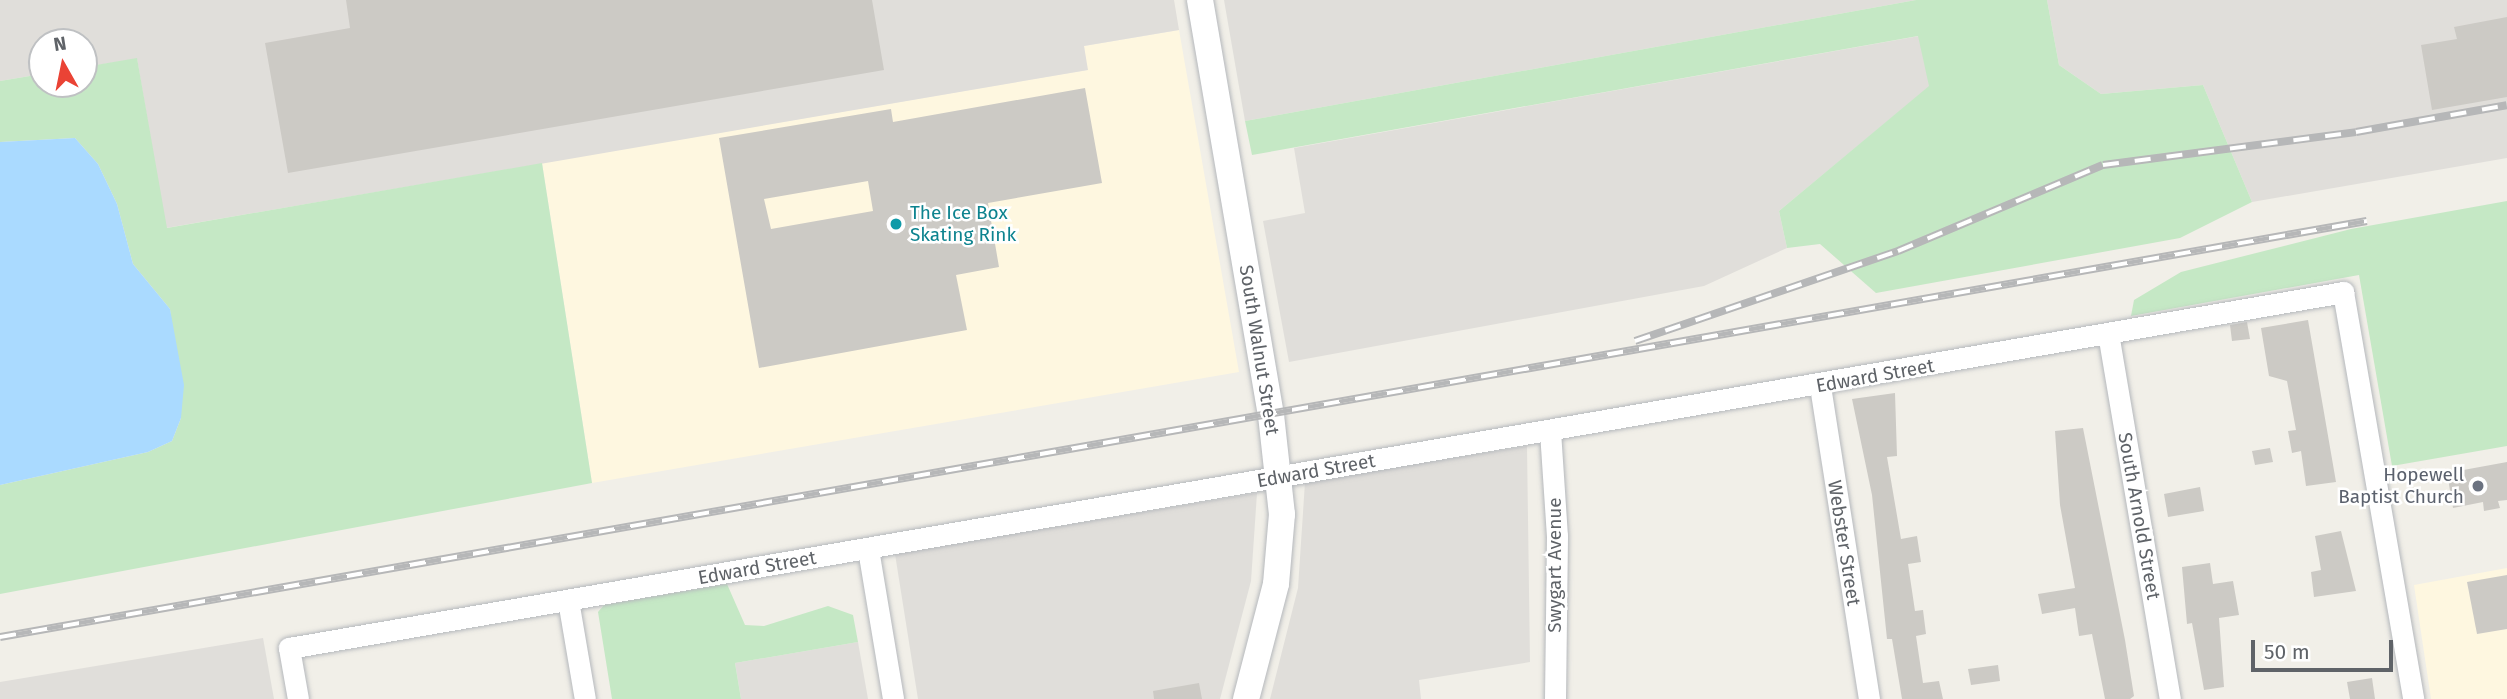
<!DOCTYPE html>
<html>
<head>
<meta charset="utf-8">
<style>
	body { margin:0 }
	#map { position:relative; width:2507px; height:699px; overflow:hidden; background:#f1efe8; font-family:"Fira Sans",sans-serif }
	div>[style] { position:absolute }
	.commercial>* { inset:0; background:#fef7e0 }
	.industrial>* { inset:0; background:#e0deda }
	.green>* { inset:0; background:#c5e8c5 }
	.water>* { inset:0; background:#aadaff }
	.building>* { inset:0; background:#cccac5 }
	.roads { filter:drop-shadow(0 0 2px #b5b8bc) drop-shadow(0 0 2px #b5b8bc) }
	.minor>* { height:21px; margin:-10.5px; padding:0 10.5px; transform-origin:10.5px; border-radius:10.5px; background:#fff }
	.tertiary>* { height:26px; margin:-13px; padding:0 13px; transform-origin:13px; border-radius:13px; background:#fff }
	.rail>* { height:8px; margin-top:-4px; transform-origin:0; background:repeating-linear-gradient(90deg,#fff 0 16px,#b6b7b8 0 32px); box-sizing:border-box; border-block:2px solid #b6b7b8 }
	.dots>* { width:19px; height:19px; translate:-50% -50%; box-sizing:border-box; border:4px solid #fff; border-radius:50% }
	span { translate:-50% -50%; white-space:nowrap; text-align:center; line-height:1.15; -webkit-text-stroke:5px #fff; paint-order:stroke }
	.culture-label { font-size:19px; color:#0d838f }
	.left { translate:0 -50%; text-align:left }
	.street-label { font-size:19px; color:#5f6368 }
	.worship-label { font-size:19px; color:#5b616d }
	.right { translate:-100% -50%; text-align:right }
	.north { position:absolute; left:28px; top:28px; width:70px; height:70px; box-sizing:border-box; background:#fff; border:2px solid #bfc1c3; border-radius:50%; rotate:351deg; font-size:19px; font-weight:700; line-height:28px; text-align:center; color:#5f6368 }
	.north::after { content:''; display:block; margin:auto; width:24px; height:32px; background:#ea4335; clip-path:polygon(50% 0,100% 100%,50% 72%,0 100%) }
	.scale { position:absolute; left:2251px; top:640px; width:142px; height:32px; box-sizing:border-box; border:4px solid #5f6368; border-top:0; padding-left:9px; font-size:21px; line-height:24px; white-space:nowrap; color:#5f6368; -webkit-text-stroke:5px #fff; paint-order:stroke }
</style>
</head>
<body>
<div id="map">
	<div class="commercial">
		<div style="clip-path:polygon(1179px 30px,1239px 372px,592px 483px,542px 163px,1087px 70px,1084px 46px)"></div>
		<div style="clip-path:polygon(2507px 568px,2507px 699px,2431px 699px,2414px 585px)"></div>
	</div>
	<div class="industrial">
		<div style="clip-path:polygon(0 0,1174px 0,1179px 30px,1084px 46px,1088px 70px,166px 228px,137px 59px,84px 67px,84px 42px,42px 42px,42px 74px,0 81px)"></div>
		<div style="clip-path:polygon(1224px 0,1916px 0,1245px 121px)"></div>
		<div style="clip-path:polygon(2047px 0,2507px 0,2507px 158px,2252px 202px,2203px 85px,2101px 94px,2059px 65px)"></div>
		<div style="clip-path:polygon(1919px 36px,1930px 86px,1779px 211px,1787px 248px,1704px 286px,1289px 362px,1263px 221px,1305px 213px,1294px 148px)"></div>
		<div style="clip-path:polygon(1527px 446px,1530px 662px,1419px 680px,1421px 699px,1270px 699px,1298px 588px,1305px 482px)"></div>
		<div style="clip-path:polygon(1257px 493px,1251px 581px,1220px 699px,918px 699px,895px 554px)"></div>
		<div style="clip-path:polygon(263px 638px,274px 699px,0 699px,0 682px)"></div>
		<div style="clip-path:polygon(858px 642px,868px 699px,741px 699px,735px 663px)"></div>
	</div>
	<div class="green">
		<div style="clip-path:polygon(1916px 0,2047px 0,2059px 65px,2101px 94px,2203px 85px,2252px 202px,2180px 238px,1876px 293px,1820px 244px,1787px 248px,1779px 211px,1929px 86px,1918px 36px,1252px 155px,1245px 121px)"></div>
		<div style="clip-path:polygon(137px 58px,167px 228px,542px 163px,592px 483px,0 594px,0 485px,148px 452px,172px 441px,181px 418px,170px 309px,133px 264px,117px 204px,98px 164px,75px 138px,0 142px,0 81px,42px 74px,42px 84px,84px 84px,84px 67px)"></div>
		<div style="clip-path:polygon(2507px 201px,2507px 446px,2392px 466px,2359px 275px,2131px 316px,2134px 300px,2181px 272px,2351px 229px)"></div>
		<div style="clip-path:polygon(727px 584px,745px 625px,764px 626px,828px 606px,853px 615px,858px 642px,735px 663px,741px 699px,612px 699px,598px 612px,604px 605px)"></div>
	</div>
	<div class="water">
		<div style="clip-path:polygon(75px 138px,98px 164px,117px 204px,133px 264px,170px 309px,184px 385px,181px 418px,172px 441px,148px 452px,0 485px,0 142px)"></div>
	</div>
	<div class="building">
		<div style="clip-path:polygon(346px 0,872px 0,884px 70px,288px 173px,265px 43px,350px 28px)"></div>
		<div style="clip-path:polygon(2507px 17px,2507px 97px,2432px 110px,2421px 45px,2457px 39px,2454px 27px)"></div>
		<div style="clip-path:polygon(evenodd,1085px 88px,1102px 183px,988px 203px,999px 267px,956px 275px,967px 330px,759px 368px,719px 138px,891px 109px,893px 122px,1085px 88px,868px 181px,873px 211px,771px 229px,764px 199px,868px 181px)"></div>
		<div style="clip-path:polygon(2308px 320px,2336px 482px,2306px 486px,2301px 451px,2292px 453px,2288px 431px,2296px 430px,2287px 381px,2269px 376px,2261px 328px)"></div>
		<div style="clip-path:polygon(2247px 322px,2250px 339px,2232px 341px,2230px 325px)"></div>
		<div style="clip-path:polygon(1895px 393px,1897px 456px,1887px 457px,1901px 539px,1917px 536px,1921px 562px,1908px 564px,1915px 611px,1923px 610px,1926px 634px,1916px 636px,1923px 683px,1939px 681px,1943px 699px,1902px 699px,1892px 639px,1887px 639px,1872px 495px,1852px 399px)"></div>
		<div style="clip-path:polygon(2083px 428px,2125px 640px,2134px 696px,2130px 699px,2105px 699px,2092px 634px,2079px 636px,2075px 608px,2042px 614px,2038px 594px,2075px 588px,2060px 505px,2055px 431px)"></div>
		<div style="clip-path:polygon(2270px 448px,2273px 462px,2255px 465px,2252px 451px)"></div>
		<div style="clip-path:polygon(2507px 462px,2507px 500px,2498px 501px,2500px 508px,2484px 511px,2483px 502px,2453px 508px,2447px 473px)"></div>
		<div style="clip-path:polygon(2200px 487px,2204px 511px,2168px 517px,2164px 494px)"></div>
		<div style="clip-path:polygon(2341px 531px,2356px 591px,2314px 597px,2311px 572px,2321px 570px,2315px 536px)"></div>
		<div style="clip-path:polygon(2210px 563px,2213px 584px,2233px 581px,2239px 615px,2219px 618px,2224px 687px,2204px 690px,2192px 623px,2187px 624px,2182px 567px)"></div>
		<div style="clip-path:polygon(2507px 575px,2507px 629px,2477px 634px,2467px 582px)"></div>
		<div style="clip-path:polygon(1998px 665px,2000px 681px,1971px 685px,1968px 669px)"></div>
		<div style="clip-path:polygon(2372px 678px,2375px 699px,2350px 699px,2347px 682px)"></div>
		<div style="clip-path:polygon(1199px 683px,1202px 699px,1154px 699px,1153px 691px)"></div>
	</div>
	<div class="roads">
		<div class="minor">
			<div style="left:2108px;top:333px;width:371px;rotate:80.4deg"></div>
			<div style="left:1820px;top:386px;width:317px;rotate:81.1deg"></div>
			<div style="left:1550px;top:431px;width:105px;rotate:86.2deg"></div>
			<div style="left:1557px;top:536px;width:163px;rotate:90.7deg"></div>
			<div style="left:868px;top:549px;width:152px;rotate:80.5deg"></div>
			<div style="left:568px;top:600px;width:100px;rotate:80.3deg"></div>
			<div style="left:298px;top:699px;width:52px;rotate:-100deg"></div>
			<div style="left:289px;top:648px;width:2085px;rotate:-9.83deg"></div>
			<div style="left:2343px;top:292px;width:413px;rotate:80.2deg"></div>
		</div>
		<div class="tertiary">
			<div style="left:1200px;top:0;width:421px;rotate:80.3deg"></div>
			<div style="left:1271px;top:415px;width:100px;rotate:83.7deg"></div>
			<div style="left:1282px;top:514px;width:70px;rotate:94.9deg"></div>
			<div style="left:1276px;top:584px;width:119px;rotate:104.6deg"></div>
		</div>
	</div>
	<div class="rail">
		<div style="left:1635px;top:341px;width:278px;rotate:-18.9deg"></div>
		<div style="left:1898px;top:251px;width:222px;rotate:-22.8deg"></div>
		<div style="left:2103px;top:165px;width:255px;rotate:-7.4deg"></div>
		<div style="left:2356px;top:132px;width:153px;rotate:-10.1deg"></div>
		<div style="left:0;top:637px;width:2403px;rotate:-9.97deg"></div>
	</div>
	<div class="dots">
		<div style="left:896px;top:224px;background:#0f9aa8"></div>
		<div style="left:2478px;top:486px;background:#6b7280"></div>
	</div>
	<div class="culture-label">
		<span class="left" style="left:910px;top:224px">The Ice Box<br>Skating Rink</span>
	</div>
	<div class="street-label">
		<span style="left:1259px;top:350px;rotate:81deg">South Walnut Street</span>
		<span style="left:1875px;top:376px;rotate:-10deg">Edward Street</span>
		<span style="left:1316px;top:471px;rotate:-10deg">Edward Street</span>
		<span style="left:2139px;top:516px;rotate:80deg">South Arnold Street</span>
		<span style="left:1844px;top:543px;rotate:81deg">Webster Street</span>
		<span style="left:1555px;top:565px;rotate:-90deg">Swygart Avenue</span>
		<span style="left:757px;top:568px;rotate:-10deg">Edward Street</span>
	</div>
	<div class="worship-label">
		<span class="right" style="left:2464px;top:486px">Hopewell<br>Baptist Church</span>
	</div>
	<div class="north">N</div>
	<div class="scale">50 m</div>
</div>
</body>
</html>
